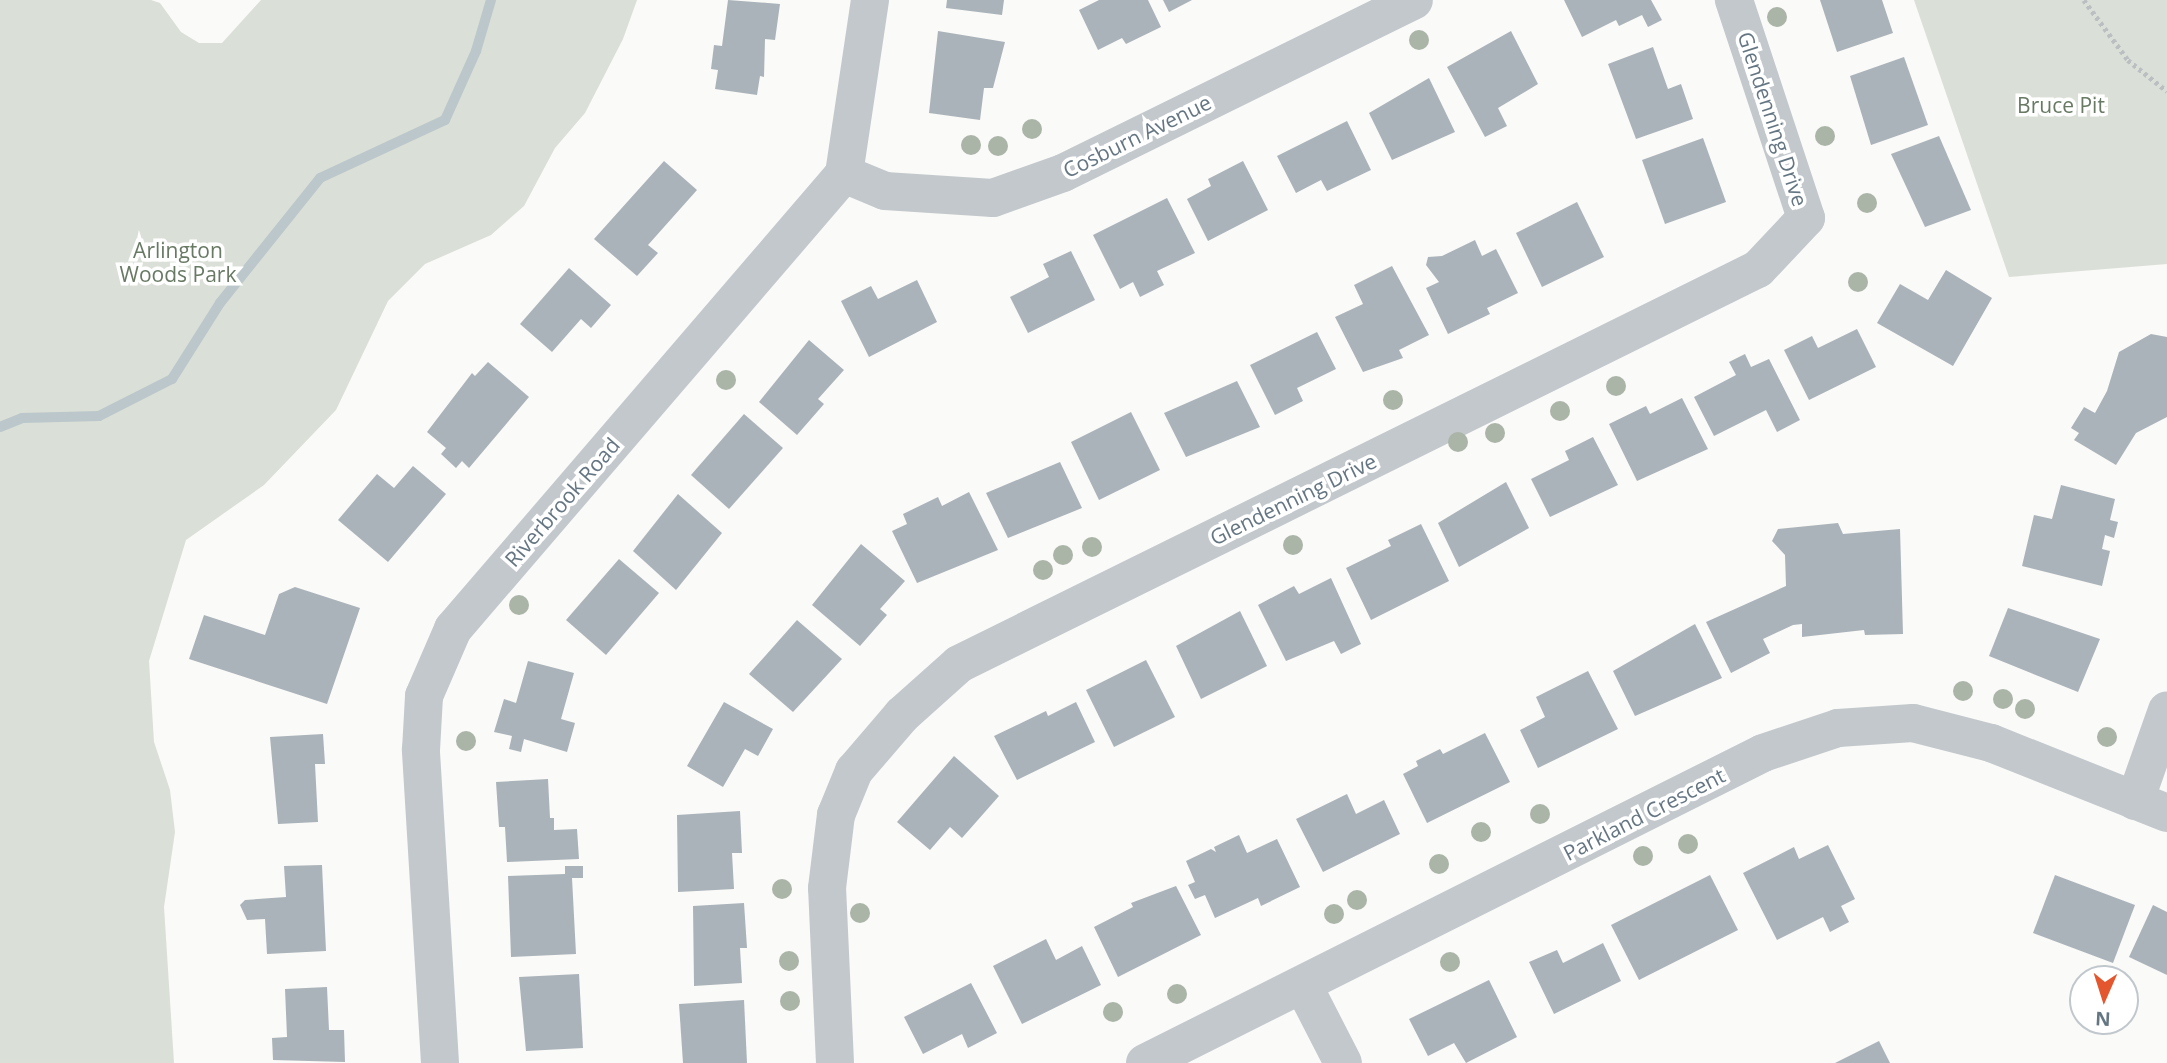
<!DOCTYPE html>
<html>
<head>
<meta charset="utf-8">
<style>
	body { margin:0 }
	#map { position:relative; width:2167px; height:1063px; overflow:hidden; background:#fafaf8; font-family:"Open Sans",sans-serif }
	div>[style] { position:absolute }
	.green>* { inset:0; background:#dadfd7 }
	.stream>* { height:10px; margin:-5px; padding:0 5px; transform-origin:5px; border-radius:5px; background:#bbc7cb }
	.building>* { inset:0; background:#aab3b9 }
	.path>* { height:4.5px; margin-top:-2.25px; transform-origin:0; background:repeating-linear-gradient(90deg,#bbbfc2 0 3.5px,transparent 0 7px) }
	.minor>* { height:38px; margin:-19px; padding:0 19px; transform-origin:19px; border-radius:19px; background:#c3c8cc }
	.trees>* { width:20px; height:20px; margin:-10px; border-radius:50%; background:#aab4a7 }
	span { translate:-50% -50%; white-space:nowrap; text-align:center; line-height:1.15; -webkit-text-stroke:7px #fff; paint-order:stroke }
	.park-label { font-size:21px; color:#687a64 }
	.street-label { font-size:21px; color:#657683 }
	.north { position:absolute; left:2069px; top:965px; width:70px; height:70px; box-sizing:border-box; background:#fff; border:2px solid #c1c8cd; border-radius:50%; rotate:183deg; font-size:19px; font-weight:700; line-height:28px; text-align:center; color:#657683 }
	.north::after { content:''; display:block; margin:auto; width:24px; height:32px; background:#e4572e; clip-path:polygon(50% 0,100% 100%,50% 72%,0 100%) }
</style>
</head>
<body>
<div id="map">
	<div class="green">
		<div style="clip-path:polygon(0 0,151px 0,160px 3px,181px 32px,199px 43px,222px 43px,261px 0,637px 0,623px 39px,585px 113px,555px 148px,524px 206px,491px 235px,425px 264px,388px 301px,336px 410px,264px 485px,186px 540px,149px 661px,154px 742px,170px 790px,175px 832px,164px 907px,174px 1063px,0 1063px)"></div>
		<div style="clip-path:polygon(1914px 0,2167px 0,2167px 264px,2009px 277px)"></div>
	</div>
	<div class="stream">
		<div style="left:0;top:427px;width:24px;rotate:-22deg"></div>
		<div style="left:22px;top:418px;width:77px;rotate:-1.5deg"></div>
		<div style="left:99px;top:416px;width:82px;rotate:-26.9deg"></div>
		<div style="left:172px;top:379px;width:90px;rotate:-57.7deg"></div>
		<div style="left:220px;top:303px;width:160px;rotate:-51.3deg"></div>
		<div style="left:320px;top:178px;width:138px;rotate:-24.9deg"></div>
		<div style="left:445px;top:120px;width:76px;rotate:-65.8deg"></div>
		<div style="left:476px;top:51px;width:53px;rotate:-73.6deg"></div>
	</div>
	<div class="building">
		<div style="clip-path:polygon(728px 0,780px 4px,775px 40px,765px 39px,764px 77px,760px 76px,757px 95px,715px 89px,718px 70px,711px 69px,714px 45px,722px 46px)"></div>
		<div style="clip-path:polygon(947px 0,1004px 0,1002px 15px,946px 8px)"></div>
		<div style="clip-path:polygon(1099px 0,1148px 0,1161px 27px,1126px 44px,1122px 38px,1098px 50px,1079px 10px)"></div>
		<div style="clip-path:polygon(1163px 0,1192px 0,1169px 12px)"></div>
		<div style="clip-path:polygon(1564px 0,1651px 0,1662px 20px,1648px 27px,1642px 15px,1619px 26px,1616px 20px,1582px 37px)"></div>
		<div style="clip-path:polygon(1820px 0,1882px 0,1893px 33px,1837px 52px)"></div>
		<div style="clip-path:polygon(938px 31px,1005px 42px,993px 88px,984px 88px,980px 120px,929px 113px)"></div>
		<div style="clip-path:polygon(1511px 31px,1538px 84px,1498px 108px,1507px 126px,1485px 137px,1447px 67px)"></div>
		<div style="clip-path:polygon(1653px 47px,1668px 89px,1681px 84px,1693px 119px,1636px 139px,1608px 64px)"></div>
		<div style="clip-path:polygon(1904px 57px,1928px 125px,1871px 145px,1850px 76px)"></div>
		<div style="clip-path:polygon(1429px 78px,1455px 132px,1392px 160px,1369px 113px)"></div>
		<div style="clip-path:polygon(1347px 121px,1371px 170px,1327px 191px,1321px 180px,1296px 193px,1277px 156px)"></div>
		<div style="clip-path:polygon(1939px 136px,1971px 210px,1925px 227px,1891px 154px)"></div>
		<div style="clip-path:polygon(1703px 138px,1726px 202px,1665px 224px,1642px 160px)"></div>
		<div style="clip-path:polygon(664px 161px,697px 190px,648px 245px,658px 253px,637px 276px,594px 239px)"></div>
		<div style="clip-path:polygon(1243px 161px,1268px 210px,1208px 241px,1187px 199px,1211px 186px,1208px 179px)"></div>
		<div style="clip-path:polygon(1167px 198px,1195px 253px,1157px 271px,1164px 285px,1140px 297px,1133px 282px,1120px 289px,1093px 235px)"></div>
		<div style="clip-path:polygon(1577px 202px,1604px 257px,1542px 287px,1516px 233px)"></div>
		<div style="clip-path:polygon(1475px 240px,1482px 256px,1496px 249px,1518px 293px,1487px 308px,1490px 314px,1448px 334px,1426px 288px,1439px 282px,1426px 265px,1428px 257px,1442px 256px)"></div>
		<div style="clip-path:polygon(1071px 251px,1095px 300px,1028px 333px,1010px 297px,1049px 277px,1043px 264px)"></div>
		<div style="clip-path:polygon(1392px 266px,1429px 335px,1399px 350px,1403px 358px,1363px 372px,1335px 317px,1363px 304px,1354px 285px)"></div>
		<div style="clip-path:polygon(569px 268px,611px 305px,591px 328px,581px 319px,552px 352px,520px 324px)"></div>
		<div style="clip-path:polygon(1946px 270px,1992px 298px,1953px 366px,1877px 323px,1900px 284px,1928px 300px)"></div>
		<div style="clip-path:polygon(917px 280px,937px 322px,869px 357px,841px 301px,871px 286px,878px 299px)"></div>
		<div style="clip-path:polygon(1857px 329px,1876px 367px,1809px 400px,1784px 350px,1812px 336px,1818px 348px)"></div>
		<div style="clip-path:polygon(1317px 332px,1336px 369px,1297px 388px,1303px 401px,1275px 415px,1250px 365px)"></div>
		<div style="clip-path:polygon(2151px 334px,2167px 337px,2167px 417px,2136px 433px,2116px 465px,2074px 440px,2079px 433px,2071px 428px,2084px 407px,2095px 413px,2107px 391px,2119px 352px)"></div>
		<div style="clip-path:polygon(809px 340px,844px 370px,818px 399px,824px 404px,797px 435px,759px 402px)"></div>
		<div style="clip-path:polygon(1745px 354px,1751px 367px,1769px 359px,1800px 420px,1777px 432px,1766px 410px,1714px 436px,1694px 397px,1736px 375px,1729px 362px)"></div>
		<div style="clip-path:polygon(488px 362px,529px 397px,469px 468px,462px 461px,456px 468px,441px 454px,446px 448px,427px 432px,472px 373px,475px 376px)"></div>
		<div style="clip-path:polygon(1237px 381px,1260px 427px,1186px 457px,1164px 413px)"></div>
		<div style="clip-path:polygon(1682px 398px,1708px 449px,1637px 481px,1609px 424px,1646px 406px,1650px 414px)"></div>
		<div style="clip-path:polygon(1131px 412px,1160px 470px,1099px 500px,1071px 442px)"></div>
		<div style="clip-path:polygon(744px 414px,783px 448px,729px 509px,691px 475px)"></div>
		<div style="clip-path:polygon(1593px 437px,1618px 485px,1550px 517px,1531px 479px,1569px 460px,1565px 451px)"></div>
		<div style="clip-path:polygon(1060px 462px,1082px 508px,1008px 538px,986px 493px)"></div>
		<div style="clip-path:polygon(413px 466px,446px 494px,388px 562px,338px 520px,377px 474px,394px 488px)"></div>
		<div style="clip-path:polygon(1506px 482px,1529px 528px,1459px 567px,1438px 523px)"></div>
		<div style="clip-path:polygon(2061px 485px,2115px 499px,2110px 520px,2118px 522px,2114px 538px,2105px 535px,2102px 549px,2110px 551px,2102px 586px,2022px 566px,2034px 515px,2052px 519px)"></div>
		<div style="clip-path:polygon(969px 492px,998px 550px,917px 583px,892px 531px,907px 524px,903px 514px,938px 497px,942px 506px)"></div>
		<div style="clip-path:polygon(678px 494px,722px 533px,676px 590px,633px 551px)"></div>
		<div style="clip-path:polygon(1838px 523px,1843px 534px,1900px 529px,1903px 634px,1865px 635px,1864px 630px,1802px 637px,1802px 624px,1793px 625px,1763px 639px,1770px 653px,1731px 673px,1706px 622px,1786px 586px,1785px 555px,1772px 541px,1778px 529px)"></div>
		<div style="clip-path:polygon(1421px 524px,1449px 581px,1371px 620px,1346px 568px,1391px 546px,1388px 540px)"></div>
		<div style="clip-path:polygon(861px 544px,905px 581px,880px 609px,887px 615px,860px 646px,812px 605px)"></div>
		<div style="clip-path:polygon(619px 559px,659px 593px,606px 655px,566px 620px)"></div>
		<div style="clip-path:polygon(1331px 578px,1361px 644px,1341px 654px,1334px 641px,1286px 661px,1258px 605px,1294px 586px,1299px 594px)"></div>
		<div style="clip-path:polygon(295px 587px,360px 608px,327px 704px,189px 659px,204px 615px,265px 635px,279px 594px)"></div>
		<div style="clip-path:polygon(2008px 608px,2100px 639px,2078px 692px,1989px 656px)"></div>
		<div style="clip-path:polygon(1240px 611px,1267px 666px,1201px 699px,1176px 646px)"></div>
		<div style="clip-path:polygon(797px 620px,842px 659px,793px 712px,749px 674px)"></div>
		<div style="clip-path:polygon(1695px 624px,1722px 678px,1635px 716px,1613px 671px)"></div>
		<div style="clip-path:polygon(1146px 660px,1175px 717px,1114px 747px,1086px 690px)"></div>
		<div style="clip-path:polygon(528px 661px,574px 673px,561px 719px,575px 723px,567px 752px,524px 739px,521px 752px,509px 749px,512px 736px,494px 732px,504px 699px,516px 703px)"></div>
		<div style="clip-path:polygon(1588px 671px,1618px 729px,1538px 768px,1520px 730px,1545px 717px,1536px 697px)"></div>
		<div style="clip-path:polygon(724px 702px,773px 729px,758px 756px,745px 749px,723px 787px,687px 766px)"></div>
		<div style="clip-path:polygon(1076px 702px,1095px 742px,1017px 780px,994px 736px,1046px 711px,1048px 716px)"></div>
		<div style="clip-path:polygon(1485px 733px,1510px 782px,1427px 823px,1403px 774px,1418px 766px,1416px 761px,1440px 749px,1443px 754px)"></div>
		<div style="clip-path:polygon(323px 734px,325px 764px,315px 764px,318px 822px,278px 824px,270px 737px)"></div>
		<div style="clip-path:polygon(954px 756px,999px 796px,962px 838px,950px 827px,930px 850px,897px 822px)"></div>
		<div style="clip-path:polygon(548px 779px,550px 818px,554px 818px,554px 830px,577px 829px,579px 859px,507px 862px,505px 827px,499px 827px,496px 782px)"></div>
		<div style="clip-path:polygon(1347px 794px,1356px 814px,1384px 800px,1400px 834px,1323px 872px,1296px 819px)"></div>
		<div style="clip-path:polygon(740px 811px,742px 853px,732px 853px,734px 889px,678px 892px,677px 815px)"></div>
		<div style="clip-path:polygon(1239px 835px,1247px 853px,1277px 839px,1300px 887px,1261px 906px,1258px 898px,1215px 918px,1205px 895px,1195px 899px,1188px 885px,1195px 882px,1186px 861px,1211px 849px,1216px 852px,1214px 847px)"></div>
		<div style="clip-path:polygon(1828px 845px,1855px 899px,1841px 906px,1849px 922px,1830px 932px,1823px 917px,1777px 940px,1743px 873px,1794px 847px,1799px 859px)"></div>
		<div style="clip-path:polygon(322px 865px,326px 951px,267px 954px,265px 919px,247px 920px,240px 905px,245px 900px,286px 897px,284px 866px)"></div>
		<div style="clip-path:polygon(565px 866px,583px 866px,583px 878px,572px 878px,576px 954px,511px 957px,508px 876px,565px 874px)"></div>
		<div style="clip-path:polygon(1710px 875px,1738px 930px,1639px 980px,1611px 925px)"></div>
		<div style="clip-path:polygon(2055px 875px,2135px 905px,2113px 963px,2033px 933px)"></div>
		<div style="clip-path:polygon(1176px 886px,1201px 935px,1118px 977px,1094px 927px,1133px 907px,1131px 903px)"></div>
		<div style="clip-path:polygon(744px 903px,747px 948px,740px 948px,742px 983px,694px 986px,693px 906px)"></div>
		<div style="clip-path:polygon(2153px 905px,2167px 912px,2167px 975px,2129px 957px)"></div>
		<div style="clip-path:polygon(1046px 939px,1056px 960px,1082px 946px,1101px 985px,1022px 1024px,993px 966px)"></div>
		<div style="clip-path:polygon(1603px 943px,1621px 981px,1554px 1014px,1529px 962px,1557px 950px,1563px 963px)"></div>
		<div style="clip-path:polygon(579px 974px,583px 1048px,526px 1051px,519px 977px)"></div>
		<div style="clip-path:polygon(1489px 980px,1517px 1037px,1466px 1063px,1454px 1043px,1428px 1056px,1409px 1019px)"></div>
		<div style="clip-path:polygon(971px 983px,997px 1033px,968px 1048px,962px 1034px,923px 1054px,904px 1017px)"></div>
		<div style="clip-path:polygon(327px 987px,329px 1030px,344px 1030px,345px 1062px,273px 1060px,272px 1038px,287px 1037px,285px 989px)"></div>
		<div style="clip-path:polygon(744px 1000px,747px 1063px,683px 1063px,679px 1004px)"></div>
		<div style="clip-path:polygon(1879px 1041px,1890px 1063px,1835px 1063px)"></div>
	</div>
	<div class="path">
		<div style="left:2084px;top:0;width:74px;rotate:53.7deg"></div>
		<div style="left:2128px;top:60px;width:50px;rotate:38.5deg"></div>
	</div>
	<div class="minor">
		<div style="left:844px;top:174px;width:44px;rotate:22.5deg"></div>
		<div style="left:885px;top:191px;width:108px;rotate:3.7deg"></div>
		<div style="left:993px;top:198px;width:74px;rotate:-19.7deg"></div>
		<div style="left:1063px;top:173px;width:391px;rotate:-26.2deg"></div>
		<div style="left:2135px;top:801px;width:96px;rotate:-70.6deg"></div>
		<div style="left:1304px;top:987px;width:85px;rotate:62.8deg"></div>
		<div style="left:440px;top:1063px;width:314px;rotate:-93.5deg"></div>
		<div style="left:421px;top:750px;width:54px;rotate:-86.8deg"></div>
		<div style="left:424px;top:696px;width:73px;rotate:-66.6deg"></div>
		<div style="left:453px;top:629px;width:600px;rotate:-49.33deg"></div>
		<div style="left:844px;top:174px;width:176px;rotate:-81.5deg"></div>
		<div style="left:835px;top:1063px;width:175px;rotate:-92.6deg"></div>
		<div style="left:827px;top:888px;width:74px;rotate:-83deg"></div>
		<div style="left:836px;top:815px;width:48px;rotate:-67.8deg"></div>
		<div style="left:854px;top:771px;width:74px;rotate:-49.4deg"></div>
		<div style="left:902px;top:715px;width:76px;rotate:-41.8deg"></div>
		<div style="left:959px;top:664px;width:891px;rotate:-26.31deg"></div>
		<div style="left:1758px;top:269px;width:70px;rotate:-46.7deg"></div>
		<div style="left:1806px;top:218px;width:230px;rotate:-108.3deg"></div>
		<div style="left:1145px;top:1063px;width:691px;rotate:-26.64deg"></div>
		<div style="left:1763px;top:753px;width:79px;rotate:-18.4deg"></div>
		<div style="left:1838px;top:728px;width:75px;rotate:-3.8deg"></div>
		<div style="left:1913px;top:723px;width:81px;rotate:14.4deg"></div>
		<div style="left:1991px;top:743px;width:189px;rotate:21.7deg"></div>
	</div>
	<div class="trees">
		<div style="left:1777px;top:17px"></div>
		<div style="left:1419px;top:40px"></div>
		<div style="left:1032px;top:129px"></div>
		<div style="left:1825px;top:136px"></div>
		<div style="left:971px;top:145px"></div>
		<div style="left:998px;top:146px"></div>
		<div style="left:1867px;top:203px"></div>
		<div style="left:1858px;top:282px"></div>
		<div style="left:726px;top:380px"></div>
		<div style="left:1616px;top:386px"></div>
		<div style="left:1393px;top:400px"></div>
		<div style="left:1560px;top:411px"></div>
		<div style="left:1495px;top:433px"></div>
		<div style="left:1458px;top:442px"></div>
		<div style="left:1293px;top:545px"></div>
		<div style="left:1092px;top:547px"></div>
		<div style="left:1063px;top:555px"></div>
		<div style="left:1043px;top:570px"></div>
		<div style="left:519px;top:605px"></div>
		<div style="left:1963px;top:691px"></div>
		<div style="left:2003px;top:699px"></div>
		<div style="left:2025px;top:709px"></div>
		<div style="left:2107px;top:737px"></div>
		<div style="left:466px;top:741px"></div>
		<div style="left:1540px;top:814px"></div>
		<div style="left:1481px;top:832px"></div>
		<div style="left:1688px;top:844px"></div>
		<div style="left:1643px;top:856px"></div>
		<div style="left:1439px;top:864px"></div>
		<div style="left:782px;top:889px"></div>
		<div style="left:1357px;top:900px"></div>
		<div style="left:860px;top:913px"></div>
		<div style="left:1334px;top:914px"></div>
		<div style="left:789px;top:961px"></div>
		<div style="left:1450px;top:962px"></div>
		<div style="left:1177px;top:994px"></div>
		<div style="left:790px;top:1001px"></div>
		<div style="left:1113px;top:1012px"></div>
	</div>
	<div class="park-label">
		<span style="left:2061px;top:105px">Bruce Pit</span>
		<span style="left:178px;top:262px">Arlington<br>Woods Park</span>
	</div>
	<div class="street-label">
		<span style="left:1773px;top:119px;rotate:72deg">Glendenning Drive</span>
		<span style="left:1137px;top:136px;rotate:-26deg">Cosburn Avenue</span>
		<span style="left:1293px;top:499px;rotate:-26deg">Glendenning Drive</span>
		<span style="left:562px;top:502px;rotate:-49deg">Riverbrook Road</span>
		<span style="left:1644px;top:814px;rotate:-27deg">Parkland Crescent</span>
	</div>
	<div class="north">N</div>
</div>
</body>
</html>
